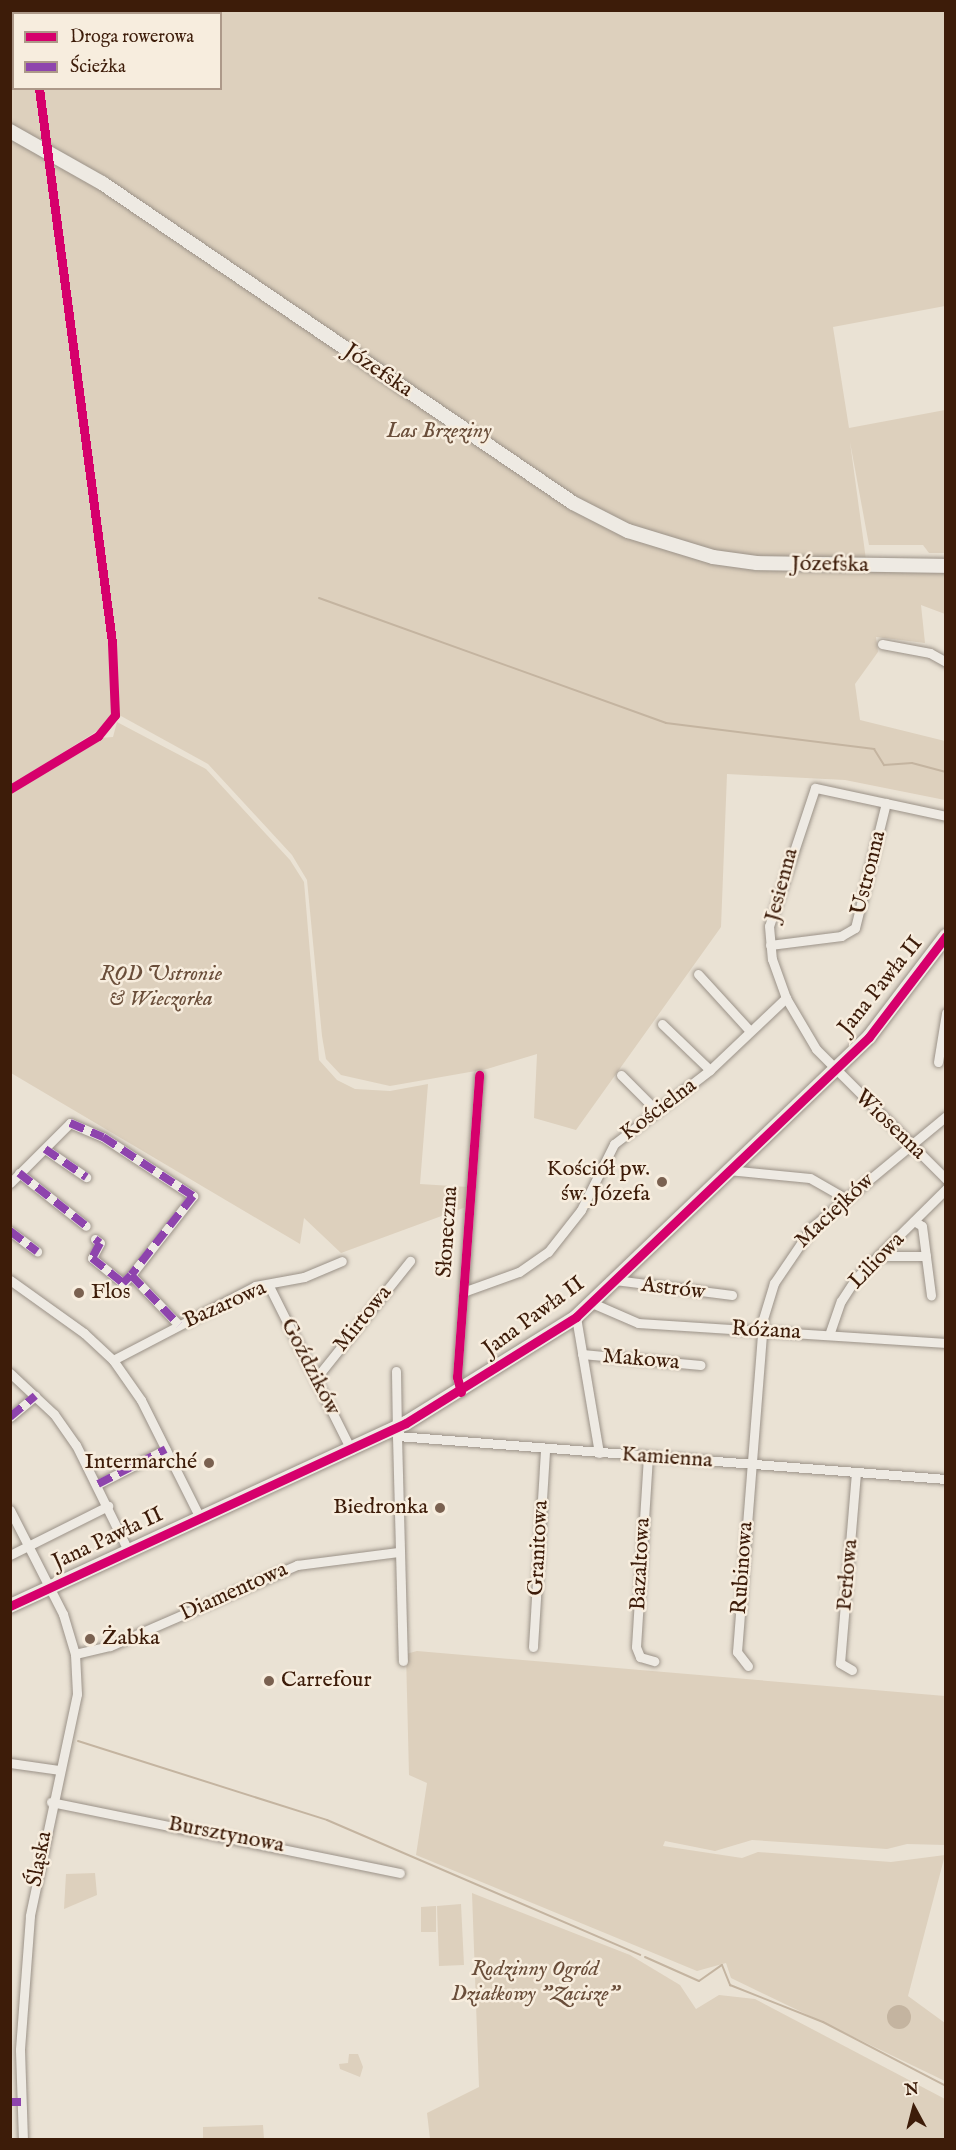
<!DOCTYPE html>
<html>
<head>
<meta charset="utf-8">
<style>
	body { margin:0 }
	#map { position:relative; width:956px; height:2150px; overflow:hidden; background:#eae2d4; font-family:"IM FELL English",serif }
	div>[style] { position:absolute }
	.green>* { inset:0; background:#ddd0bd }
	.water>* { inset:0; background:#c4b4a0 }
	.round { border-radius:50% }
	.stream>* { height:2px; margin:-1px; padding:0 1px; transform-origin:1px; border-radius:1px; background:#c4b4a0 }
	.roads { filter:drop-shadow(0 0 2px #9b9288) drop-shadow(0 0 2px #9b9288) }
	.street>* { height:9px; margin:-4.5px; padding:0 4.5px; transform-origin:4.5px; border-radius:4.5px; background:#eeeae3 }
	.secondary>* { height:14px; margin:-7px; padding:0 7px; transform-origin:7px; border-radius:7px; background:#eeeae3 }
	.quiet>* { height:8px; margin-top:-4px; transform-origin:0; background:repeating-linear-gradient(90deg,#8e44ad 0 15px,transparent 0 23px) }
	.cycleway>* { height:9px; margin:-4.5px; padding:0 4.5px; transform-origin:4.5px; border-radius:4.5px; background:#d6006c }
	.dots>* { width:16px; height:16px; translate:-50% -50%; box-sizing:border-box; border:3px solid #f7edde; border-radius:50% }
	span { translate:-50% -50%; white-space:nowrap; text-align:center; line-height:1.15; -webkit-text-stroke:5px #f7edde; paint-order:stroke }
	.street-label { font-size:22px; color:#3d1c09 }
	.park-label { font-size:22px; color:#6a4e3a; font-style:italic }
	.poi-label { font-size:22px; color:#3d1c09 }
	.right { translate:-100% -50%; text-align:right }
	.left { translate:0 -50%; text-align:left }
	.frame { position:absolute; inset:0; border:12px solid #3d1c09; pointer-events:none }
	.legend { position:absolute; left:12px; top:12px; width:210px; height:78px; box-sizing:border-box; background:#f7edde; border:2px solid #ad9989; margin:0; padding:8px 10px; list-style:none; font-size:18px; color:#3d1c09 }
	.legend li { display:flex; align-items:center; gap:12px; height:30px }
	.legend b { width:30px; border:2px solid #ad9989 }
	.north { position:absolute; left:884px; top:2078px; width:60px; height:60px; -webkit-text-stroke:4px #f7edde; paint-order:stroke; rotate:353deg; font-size:16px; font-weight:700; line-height:24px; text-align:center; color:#3d1c09 }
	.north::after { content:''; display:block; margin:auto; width:21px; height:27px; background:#3d1c09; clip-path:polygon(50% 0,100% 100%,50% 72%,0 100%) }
</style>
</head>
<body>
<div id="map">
	<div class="green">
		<div style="clip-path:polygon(evenodd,11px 11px,943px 11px,946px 15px,945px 306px,833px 327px,849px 428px,945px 410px,945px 553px,929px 553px,923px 545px,869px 545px,850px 442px,867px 567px,946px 569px,945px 614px,921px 605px,925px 643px,876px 637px,878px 652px,855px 684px,860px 720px,945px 741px,945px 800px,845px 780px,727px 774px,721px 927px,576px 1130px,534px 1118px,537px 1054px,487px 1069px,390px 1086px,341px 1075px,326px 1059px,322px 1036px,307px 880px,292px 855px,208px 764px,121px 716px,11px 785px,11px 11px,14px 14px,220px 14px,220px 88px,14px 88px,14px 14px)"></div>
		<div style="clip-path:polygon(117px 722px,206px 769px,290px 860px,304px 882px,319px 1060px,337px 1080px,355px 1089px,390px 1091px,428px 1084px,420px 1184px,468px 1187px,466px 1207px,341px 1253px,304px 1218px,300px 1244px,11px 1073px,10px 791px,100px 738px,113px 737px)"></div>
		<div style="clip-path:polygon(417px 1651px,945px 1696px,945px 1845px,907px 1844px,887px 1849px,752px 1840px,715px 1851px,665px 1841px,663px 1846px,742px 1858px,758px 1852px,891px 1862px,945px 1855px,908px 1996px,945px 2023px,945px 2081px,731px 1978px,726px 1963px,697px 1971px,416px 1855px,427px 1783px,409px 1775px,406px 1654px)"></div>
		<div style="clip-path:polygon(95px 1873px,97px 1895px,64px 1909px,66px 1874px)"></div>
		<div style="clip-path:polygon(472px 1893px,630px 1955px,680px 1985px,696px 2009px,719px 1995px,755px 1999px,945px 2099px,945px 2139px,430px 2139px,427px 2113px,479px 2087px)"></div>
		<div style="clip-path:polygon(461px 1904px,464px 1965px,439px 1966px,437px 1906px)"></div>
		<div style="clip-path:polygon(436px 1906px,436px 1932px,421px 1932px,421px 1907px)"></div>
		<div style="clip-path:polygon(349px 2054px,358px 2054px,363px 2067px,360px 2077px,340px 2069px,339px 2064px,348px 2063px)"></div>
		<div style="clip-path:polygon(263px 2125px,264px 2139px,203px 2139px,203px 2127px)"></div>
	</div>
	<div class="water">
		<div class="round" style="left:887px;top:2005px;width:24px;height:24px"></div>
	</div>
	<div class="stream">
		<div style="left:319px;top:598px;width:369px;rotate:19.8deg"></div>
		<div style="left:666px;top:723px;width:210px;rotate:7.1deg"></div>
		<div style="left:874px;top:749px;width:19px;rotate:58deg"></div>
		<div style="left:884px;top:765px;width:28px;rotate:-4deg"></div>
		<div style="left:912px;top:763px;width:35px;rotate:15deg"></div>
		<div style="left:78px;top:1741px;width:261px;rotate:17.6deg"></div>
		<div style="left:327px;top:1820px;width:341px;rotate:23.3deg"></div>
		<div style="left:645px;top:1957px;width:59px;rotate:24deg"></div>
		<div style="left:699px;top:1981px;width:28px;rotate:-35deg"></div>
		<div style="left:722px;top:1965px;width:22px;rotate:68deg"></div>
		<div style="left:730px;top:1985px;width:100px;rotate:21.7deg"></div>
		<div style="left:823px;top:2022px;width:139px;rotate:27.5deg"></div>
	</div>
	<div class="roads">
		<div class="street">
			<div style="left:882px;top:644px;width:49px;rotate:10.6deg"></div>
			<div style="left:930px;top:653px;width:18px;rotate:29deg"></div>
			<div style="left:946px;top:816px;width:134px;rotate:-167.9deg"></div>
			<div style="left:815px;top:788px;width:145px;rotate:108.4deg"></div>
			<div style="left:769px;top:926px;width:33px;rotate:85deg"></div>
			<div style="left:772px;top:959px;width:41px;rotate:70.3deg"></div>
			<div style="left:786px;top:998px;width:59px;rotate:59.5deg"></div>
			<div style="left:816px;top:1049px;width:184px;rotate:45deg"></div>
			<div style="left:770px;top:945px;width:72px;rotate:-7.2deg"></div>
			<div style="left:841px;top:936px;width:16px;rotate:-30deg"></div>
			<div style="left:855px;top:928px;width:129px;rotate:-76.1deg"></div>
			<div style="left:698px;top:974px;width:77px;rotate:47.6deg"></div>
			<div style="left:662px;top:1024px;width:66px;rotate:43.8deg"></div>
			<div style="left:938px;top:1062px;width:50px;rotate:-80.7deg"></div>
			<div style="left:621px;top:1075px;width:51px;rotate:45deg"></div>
			<div style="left:45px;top:1149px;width:50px;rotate:34.3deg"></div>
			<div style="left:728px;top:1170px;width:82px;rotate:5.6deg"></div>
			<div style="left:810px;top:1178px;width:40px;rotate:29.7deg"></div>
			<div style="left:19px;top:1173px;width:85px;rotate:38.3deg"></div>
			<div style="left:10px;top:1183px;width:85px;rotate:-45deg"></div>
			<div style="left:70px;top:1123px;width:36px;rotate:23deg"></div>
			<div style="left:103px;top:1137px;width:108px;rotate:33.2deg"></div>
			<div style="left:193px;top:1196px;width:100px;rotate:128.1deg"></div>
			<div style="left:131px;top:1275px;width:69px;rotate:46.2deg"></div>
			<div style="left:914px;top:1221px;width:9px;rotate:32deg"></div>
			<div style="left:922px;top:1226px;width:70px;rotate:82.6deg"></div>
			<div style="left:10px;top:1231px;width:34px;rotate:37deg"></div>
			<div style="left:95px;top:1239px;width:6px;rotate:39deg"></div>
			<div style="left:100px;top:1243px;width:17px;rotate:118deg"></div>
			<div style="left:92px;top:1258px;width:40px;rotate:39deg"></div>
			<div style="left:123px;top:1283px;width:11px;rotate:-45deg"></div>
			<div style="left:881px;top:1256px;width:45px"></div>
			<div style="left:10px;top:1280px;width:91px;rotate:35.6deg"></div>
			<div style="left:84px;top:1333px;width:40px;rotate:43deg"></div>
			<div style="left:113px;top:1360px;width:49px;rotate:55deg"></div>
			<div style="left:141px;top:1400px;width:132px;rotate:63.4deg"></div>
			<div style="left:615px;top:1280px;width:118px;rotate:7.3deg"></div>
			<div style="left:268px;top:1284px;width:186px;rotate:63.4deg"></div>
			<div style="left:463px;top:1292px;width:59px;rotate:-19.7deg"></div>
			<div style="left:519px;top:1272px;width:35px;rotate:-35deg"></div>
			<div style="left:548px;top:1252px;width:53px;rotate:-51.8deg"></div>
			<div style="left:581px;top:1210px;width:74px;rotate:-63.4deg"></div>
			<div style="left:614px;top:1144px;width:121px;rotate:-37.6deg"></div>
			<div style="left:710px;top:1070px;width:105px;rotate:-43.5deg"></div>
			<div style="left:592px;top:1303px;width:50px;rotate:23.5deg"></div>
			<div style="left:638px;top:1323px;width:309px;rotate:3.7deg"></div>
			<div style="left:576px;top:1317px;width:138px;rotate:80.4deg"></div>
			<div style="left:829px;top:1335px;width:36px;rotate:-71deg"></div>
			<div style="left:841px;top:1301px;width:27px;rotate:-57deg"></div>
			<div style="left:856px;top:1278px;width:127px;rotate:-44.7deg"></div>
			<div style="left:582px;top:1354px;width:119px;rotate:5.3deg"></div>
			<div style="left:113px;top:1360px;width:160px;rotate:-27.5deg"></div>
			<div style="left:255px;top:1286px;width:50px;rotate:-10.4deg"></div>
			<div style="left:304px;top:1277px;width:41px;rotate:-22.8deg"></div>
			<div style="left:396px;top:1371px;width:65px;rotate:89.1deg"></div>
			<div style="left:397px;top:1436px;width:551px;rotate:4.48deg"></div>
			<div style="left:10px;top:1373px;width:60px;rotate:43deg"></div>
			<div style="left:54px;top:1414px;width:38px;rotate:55deg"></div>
			<div style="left:76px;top:1445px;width:117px;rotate:63.7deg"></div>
			<div style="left:317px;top:1377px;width:149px;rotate:-51.3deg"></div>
			<div style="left:461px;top:1392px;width:16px;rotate:-105deg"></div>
			<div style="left:457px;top:1377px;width:303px;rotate:-85.8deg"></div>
			<div style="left:10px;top:1417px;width:33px;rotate:-40deg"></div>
			<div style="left:397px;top:1436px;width:225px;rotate:88.5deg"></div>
			<div style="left:648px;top:1456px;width:191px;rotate:93.6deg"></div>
			<div style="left:636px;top:1647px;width:11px;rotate:68deg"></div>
			<div style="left:640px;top:1657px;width:15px;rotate:16deg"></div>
			<div style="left:98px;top:1484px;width:76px;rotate:-27.2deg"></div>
			<div style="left:10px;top:1510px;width:117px;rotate:63deg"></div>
			<div style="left:63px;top:1614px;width:42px;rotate:73.3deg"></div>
			<div style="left:75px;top:1654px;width:40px;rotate:87.1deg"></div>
			<div style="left:77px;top:1694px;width:227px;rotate:102deg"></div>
			<div style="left:30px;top:1916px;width:134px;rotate:94.3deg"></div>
			<div style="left:20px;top:2050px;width:90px;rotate:88.1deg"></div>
			<div style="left:10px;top:1555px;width:110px;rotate:-26.6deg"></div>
			<div style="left:533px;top:1647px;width:199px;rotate:-86.5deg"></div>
			<div style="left:75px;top:1654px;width:36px;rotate:-13deg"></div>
			<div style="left:110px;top:1646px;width:204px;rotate:-23.4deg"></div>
			<div style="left:297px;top:1565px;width:102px;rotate:-7.3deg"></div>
			<div style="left:748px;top:1666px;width:18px;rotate:-128deg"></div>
			<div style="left:737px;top:1652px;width:334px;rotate:-85.5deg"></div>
			<div style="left:763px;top:1319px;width:38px;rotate:-73deg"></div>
			<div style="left:774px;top:1283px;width:68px;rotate:-55.8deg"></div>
			<div style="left:812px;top:1227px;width:174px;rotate:-39.6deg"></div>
			<div style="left:852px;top:1670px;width:14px;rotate:-150deg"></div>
			<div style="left:840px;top:1663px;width:191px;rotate:-85.2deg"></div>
			<div style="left:10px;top:1763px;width:49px;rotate:8.1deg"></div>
			<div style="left:51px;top:1802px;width:356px;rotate:11.5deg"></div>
		</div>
		<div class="secondary">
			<div style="left:10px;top:131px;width:106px;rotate:29.5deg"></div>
			<div style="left:102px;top:183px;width:569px;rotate:34.19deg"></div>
			<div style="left:573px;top:503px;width:62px;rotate:27deg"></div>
			<div style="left:628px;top:531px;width:89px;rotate:17deg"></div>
			<div style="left:713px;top:557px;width:44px;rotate:7.8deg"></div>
			<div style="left:757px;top:563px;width:189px;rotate:0.9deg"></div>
			<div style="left:10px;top:1606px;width:436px;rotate:-24.8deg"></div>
			<div style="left:406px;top:1423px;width:200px;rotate:-31.9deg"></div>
			<div style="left:576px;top:1317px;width:405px;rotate:-43.7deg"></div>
			<div style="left:869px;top:1037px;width:127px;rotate:-52.7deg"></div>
		</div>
	</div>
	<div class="quiet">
		<div style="left:29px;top:10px;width:4px;rotate:90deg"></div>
		<div style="left:70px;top:1123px;width:36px;rotate:23deg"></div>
		<div style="left:103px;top:1137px;width:108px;rotate:33.2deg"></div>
		<div style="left:193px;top:1196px;width:100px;rotate:128.1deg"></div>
		<div style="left:131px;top:1275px;width:69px;rotate:46.2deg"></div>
		<div style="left:45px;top:1149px;width:50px;rotate:34.3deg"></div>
		<div style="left:19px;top:1173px;width:85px;rotate:38.3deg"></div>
		<div style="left:10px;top:1231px;width:34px;rotate:37deg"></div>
		<div style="left:95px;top:1239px;width:6px;rotate:39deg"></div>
		<div style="left:100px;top:1243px;width:17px;rotate:118deg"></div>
		<div style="left:92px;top:1258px;width:40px;rotate:39deg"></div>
		<div style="left:123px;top:1283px;width:11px;rotate:-45deg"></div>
		<div style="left:10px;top:1417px;width:33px;rotate:-40deg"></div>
		<div style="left:98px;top:1484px;width:76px;rotate:-27.2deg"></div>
		<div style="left:10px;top:2102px;width:11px"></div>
	</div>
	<div class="cycleway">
		<div style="left:10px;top:789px;width:103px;rotate:-31.1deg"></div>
		<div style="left:98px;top:736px;width:27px;rotate:-51deg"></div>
		<div style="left:115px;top:715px;width:73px;rotate:-92.4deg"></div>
		<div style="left:112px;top:642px;width:559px;rotate:-97.51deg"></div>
		<div style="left:461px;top:1392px;width:16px;rotate:-105deg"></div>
		<div style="left:457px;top:1377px;width:303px;rotate:-85.8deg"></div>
		<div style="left:10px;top:1606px;width:436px;rotate:-24.8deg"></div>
		<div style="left:406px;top:1423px;width:200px;rotate:-31.9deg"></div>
		<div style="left:576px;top:1317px;width:405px;rotate:-43.7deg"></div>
		<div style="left:869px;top:1037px;width:127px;rotate:-52.7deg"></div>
	</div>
	<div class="dots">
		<div style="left:662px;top:1182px;background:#7a6150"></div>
		<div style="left:79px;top:1293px;background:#7a6150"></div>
		<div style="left:209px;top:1463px;background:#7a6150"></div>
		<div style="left:440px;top:1508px;background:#7a6150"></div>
		<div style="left:90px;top:1639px;background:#7a6150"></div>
		<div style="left:269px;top:1681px;background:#7a6150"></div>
	</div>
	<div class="street-label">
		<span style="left:378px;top:371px;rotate:34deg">Józefska</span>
		<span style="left:830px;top:565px;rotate:1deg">Józefska</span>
		<span style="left:869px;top:873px;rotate:-76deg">Ustronna</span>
		<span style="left:782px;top:885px;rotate:-75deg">Jesienna</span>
		<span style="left:881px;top:986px;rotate:-51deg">Jana Pawła II</span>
		<span style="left:659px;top:1110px;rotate:-37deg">Kościelna</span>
		<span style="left:890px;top:1125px;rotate:44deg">Wiosenna</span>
		<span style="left:835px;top:1211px;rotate:-43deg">Maciejków</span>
		<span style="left:448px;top:1232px;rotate:-86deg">Słoneczna</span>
		<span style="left:877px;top:1261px;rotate:-46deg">Liliowa</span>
		<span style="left:673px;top:1289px;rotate:7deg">Astrów</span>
		<span style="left:225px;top:1305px;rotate:-24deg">Bazarowa</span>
		<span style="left:534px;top:1317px;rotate:-36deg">Jana Pawła II</span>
		<span style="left:363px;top:1319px;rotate:-51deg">Mirtowa</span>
		<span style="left:766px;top:1331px;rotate:3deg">Różana</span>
		<span style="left:641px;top:1360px;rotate:5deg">Makowa</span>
		<span style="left:310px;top:1367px;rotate:63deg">Goździków</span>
		<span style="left:667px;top:1458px;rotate:4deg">Kamienna</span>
		<span style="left:108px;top:1539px;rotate:-25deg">Jana Pawła II</span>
		<span style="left:539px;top:1548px;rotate:-87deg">Granitowa</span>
		<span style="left:641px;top:1564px;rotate:-87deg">Bazaltowa</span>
		<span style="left:743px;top:1568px;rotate:-86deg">Rubinowa</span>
		<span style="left:848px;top:1575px;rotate:-85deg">Perłowa</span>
		<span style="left:234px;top:1592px;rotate:-24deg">Diamentowa</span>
		<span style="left:226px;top:1835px;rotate:11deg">Bursztynowa</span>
		<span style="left:40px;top:1859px;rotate:-79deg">Śląska</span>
	</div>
	<div class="park-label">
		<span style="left:439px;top:432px">Las Brzeziny</span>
		<span style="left:161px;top:987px">ROD Ustronie<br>&amp; Wieczorka</span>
		<span style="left:535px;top:1982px">Rodzinny Ogród<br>Działkowy "Zacisze"</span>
	</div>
	<div class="poi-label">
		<span class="right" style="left:650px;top:1182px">Kościół pw.<br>św. Józefa</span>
		<span class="left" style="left:91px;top:1293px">Flos</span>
		<span class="right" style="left:197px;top:1463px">Intermarché</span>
		<span class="right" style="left:428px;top:1508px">Biedronka</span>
		<span class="left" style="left:102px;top:1639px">Żabka</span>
		<span class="left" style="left:281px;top:1681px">Carrefour</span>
	</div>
	<div class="frame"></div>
	<ul class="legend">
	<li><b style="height:8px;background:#d6006c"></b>Droga rowerowa</li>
	<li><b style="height:8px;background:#8e44ad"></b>Ścieżka</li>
	</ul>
	<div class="north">N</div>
</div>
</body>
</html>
